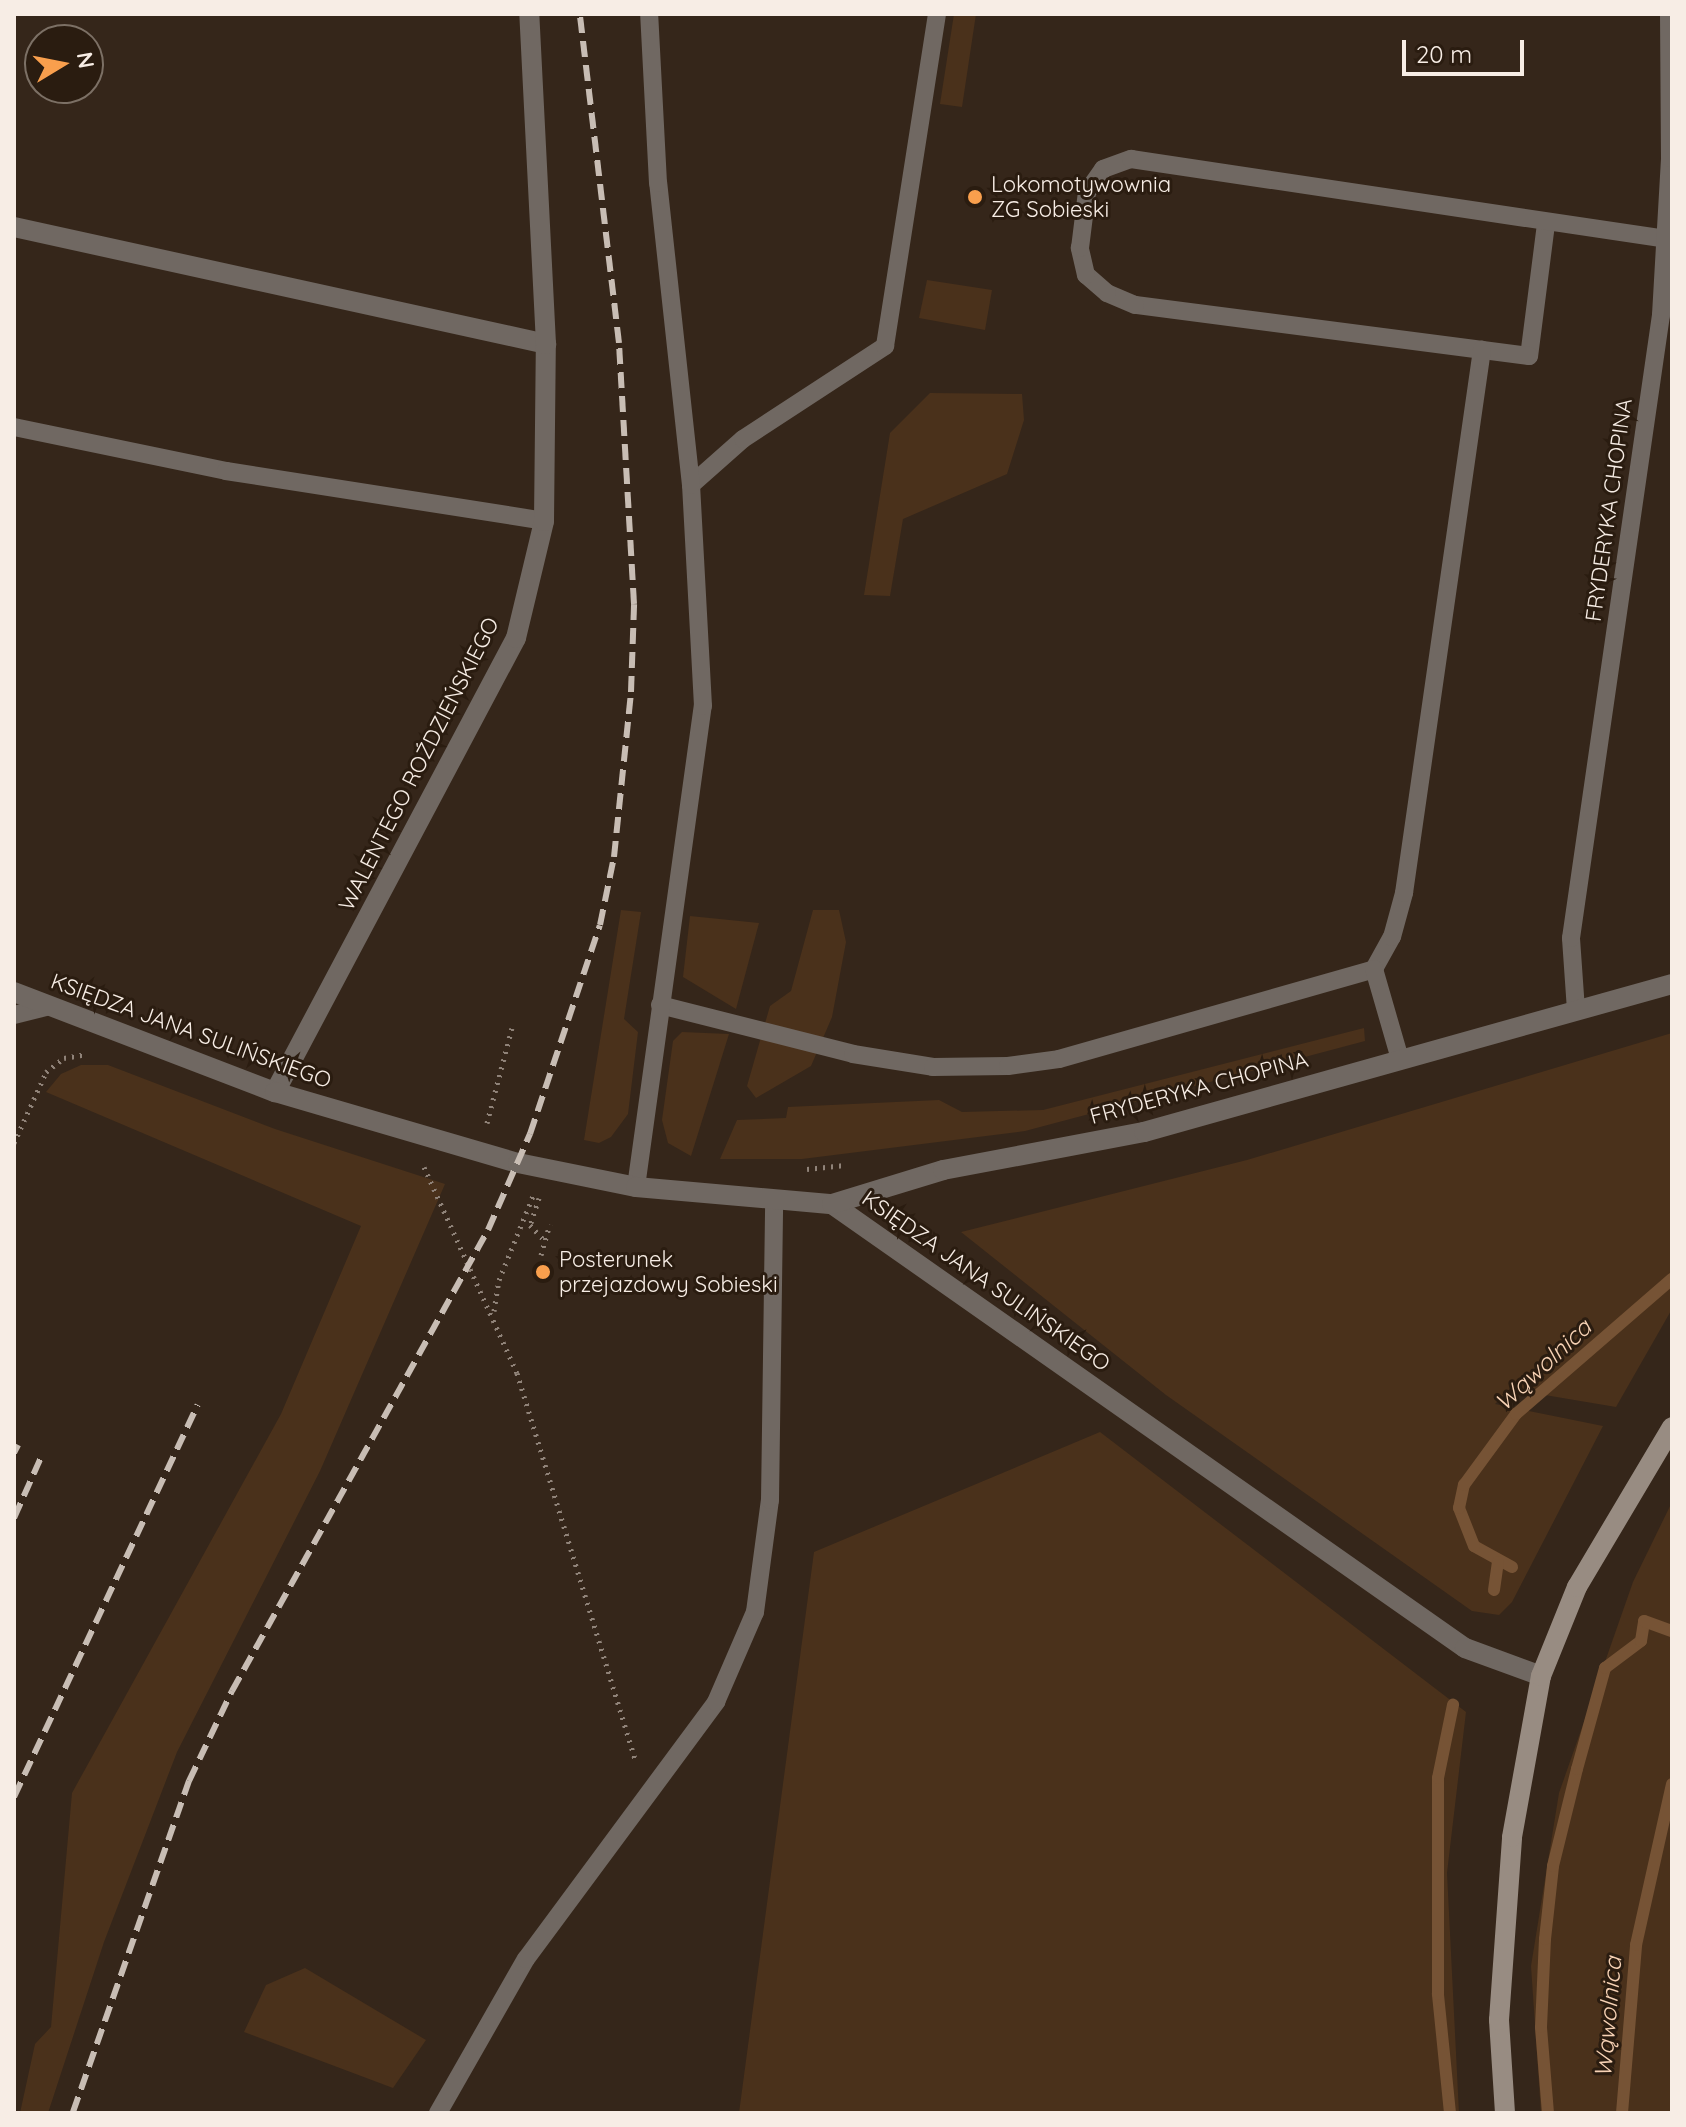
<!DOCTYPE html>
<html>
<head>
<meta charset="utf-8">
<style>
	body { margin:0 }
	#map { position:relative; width:1686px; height:2127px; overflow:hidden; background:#35261a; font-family:Quicksand,sans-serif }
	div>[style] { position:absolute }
	.green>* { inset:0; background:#4a311b }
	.stream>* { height:12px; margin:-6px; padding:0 6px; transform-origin:6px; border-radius:6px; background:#765335 }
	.path>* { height:5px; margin-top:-2.5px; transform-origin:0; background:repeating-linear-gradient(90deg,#908379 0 2px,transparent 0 8px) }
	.service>* { height:18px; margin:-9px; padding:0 9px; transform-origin:9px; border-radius:9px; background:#706862 }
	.minor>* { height:20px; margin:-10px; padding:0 10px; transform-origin:10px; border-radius:10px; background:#706862 }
	.tertiary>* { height:20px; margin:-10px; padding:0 10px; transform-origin:10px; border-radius:10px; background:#706862 }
	.secondary>* { height:20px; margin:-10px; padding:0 10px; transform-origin:10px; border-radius:10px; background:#988c82 }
	.rail>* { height:6px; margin-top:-3px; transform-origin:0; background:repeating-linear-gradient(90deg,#c8bdb4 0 16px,transparent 0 24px) }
	.dots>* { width:22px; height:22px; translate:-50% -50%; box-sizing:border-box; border:4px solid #2a1c10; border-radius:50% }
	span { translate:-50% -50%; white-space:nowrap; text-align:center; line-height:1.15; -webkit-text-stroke:6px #2a1c10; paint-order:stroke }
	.poi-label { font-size:22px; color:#f7ede5 }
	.left { translate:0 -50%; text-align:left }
	.street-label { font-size:22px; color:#f7ede5 }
	.water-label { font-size:24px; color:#f7d2b5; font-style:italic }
	.frame { position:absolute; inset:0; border:16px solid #f7ede5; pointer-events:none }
	.north { position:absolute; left:24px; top:24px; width:80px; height:80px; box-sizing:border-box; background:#2a1c10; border:2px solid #7c7065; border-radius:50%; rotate:80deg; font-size:22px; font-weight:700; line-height:32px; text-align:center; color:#f7ede5 }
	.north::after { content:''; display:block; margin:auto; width:28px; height:36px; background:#f99f4d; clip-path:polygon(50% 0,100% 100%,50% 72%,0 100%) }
	.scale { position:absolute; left:1402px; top:40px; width:122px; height:36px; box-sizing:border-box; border:4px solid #f7ede5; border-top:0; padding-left:10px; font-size:24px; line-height:28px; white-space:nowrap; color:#f7ede5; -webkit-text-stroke:6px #2a1c10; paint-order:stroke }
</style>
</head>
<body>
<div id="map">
	<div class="green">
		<div style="clip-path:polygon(954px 14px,976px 14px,962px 107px,940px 104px)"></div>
		<div style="clip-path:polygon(927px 280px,992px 290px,985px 330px,919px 318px)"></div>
		<div style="clip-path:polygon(930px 393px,1022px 394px,1024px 420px,1007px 474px,903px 519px,890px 596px,864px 595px,890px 433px)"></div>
		<div style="clip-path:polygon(621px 910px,641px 912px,624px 1019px,638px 1032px,628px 1114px,611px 1137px,599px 1143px,584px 1140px)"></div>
		<div style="clip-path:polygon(813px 910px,839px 910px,846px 942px,832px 1017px,811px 1066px,756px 1098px,747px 1086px,770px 1006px,791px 991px)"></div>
		<div style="clip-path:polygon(690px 916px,759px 923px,736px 1009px,683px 977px)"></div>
		<div style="clip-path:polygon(1364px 1028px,1365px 1041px,1025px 1131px,802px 1159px,720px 1159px,737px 1120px,786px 1118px,788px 1107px,939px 1100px,962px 1112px,1043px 1110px)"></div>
		<div style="clip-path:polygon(682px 1032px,729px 1034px,691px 1156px,668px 1143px,662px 1120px,673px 1041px)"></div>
		<div style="clip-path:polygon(1672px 1033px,1672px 1309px,1616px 1407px,1510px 1389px,1495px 1404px,1603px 1426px,1512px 1602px,1499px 1615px,1472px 1611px,1166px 1395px,961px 1232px,1247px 1160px)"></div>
		<div style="clip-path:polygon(81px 1065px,108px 1065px,275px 1129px,445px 1184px,320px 1471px,177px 1752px,104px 1942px,48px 2113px,20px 2113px,35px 2044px,51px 2027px,72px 1793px,281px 1414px,361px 1226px,46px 1092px,61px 1074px)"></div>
		<div style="clip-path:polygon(1100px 1432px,1466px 1712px,1447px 1873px,1459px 2113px,739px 2113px,814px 1552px)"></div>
		<div style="clip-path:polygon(1672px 1502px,1672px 2113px,1541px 2113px,1531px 1966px,1559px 1793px,1633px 1582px)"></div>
		<div style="clip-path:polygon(305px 1968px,426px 2040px,393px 2088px,244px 2032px,266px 1985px)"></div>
	</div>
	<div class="stream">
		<div style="left:1512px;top:1567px;width:43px;rotate:-151.1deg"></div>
		<div style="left:1474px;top:1546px;width:41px;rotate:-111.5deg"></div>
		<div style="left:1459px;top:1508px;width:24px;rotate:-78deg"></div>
		<div style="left:1464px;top:1485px;width:88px;rotate:-53.8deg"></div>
		<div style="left:1516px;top:1414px;width:206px;rotate:-40.9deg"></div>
		<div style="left:1494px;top:1590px;width:28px;rotate:-82deg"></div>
		<div style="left:1450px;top:2113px;width:120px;rotate:-95.8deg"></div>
		<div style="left:1438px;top:1994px;width:216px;rotate:-90deg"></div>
		<div style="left:1438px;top:1778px;width:75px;rotate:-78.4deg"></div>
		<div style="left:1548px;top:2113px;width:86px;rotate:-94.7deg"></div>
		<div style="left:1541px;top:2027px;width:88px;rotate:-87.4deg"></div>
		<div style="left:1545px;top:1939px;width:73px;rotate:-83.7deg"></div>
		<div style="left:1553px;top:1866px;width:100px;rotate:-76.1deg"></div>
		<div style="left:1577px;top:1769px;width:105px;rotate:-74.5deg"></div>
		<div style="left:1605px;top:1668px;width:45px;rotate:-36.9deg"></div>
		<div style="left:1641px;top:1641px;width:20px;rotate:-81deg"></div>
		<div style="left:1644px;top:1621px;width:30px;rotate:20deg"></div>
		<div style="left:1622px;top:2113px;width:169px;rotate:-85.2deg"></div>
		<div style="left:1636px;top:1945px;width:165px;rotate:-77.4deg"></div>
	</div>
	<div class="path">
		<div style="left:487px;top:1123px;width:98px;rotate:-75.3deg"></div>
		<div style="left:14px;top:1143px;width:78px;rotate:-65.7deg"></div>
		<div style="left:46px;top:1072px;width:23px;rotate:-38deg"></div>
		<div style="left:64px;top:1058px;width:22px;rotate:-10deg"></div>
		<div style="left:424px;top:1167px;width:226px;rotate:65.7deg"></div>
		<div style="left:517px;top:1373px;width:407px;rotate:73deg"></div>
		<div style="left:807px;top:1169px;width:38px;rotate:-6deg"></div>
		<div style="left:539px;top:1198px;width:28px;rotate:108deg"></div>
		<div style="left:530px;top:1225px;width:22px;rotate:47deg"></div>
		<div style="left:541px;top:1255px;width:32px;rotate:-74deg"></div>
		<div style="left:494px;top:1311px;width:31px;rotate:-81deg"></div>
		<div style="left:499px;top:1280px;width:91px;rotate:-68deg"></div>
	</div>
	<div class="service">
		<div style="left:1546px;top:224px;width:133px;rotate:97.3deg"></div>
		<div style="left:1529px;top:356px;width:397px;rotate:-172.6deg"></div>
		<div style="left:1135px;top:305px;width:30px;rotate:-157deg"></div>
		<div style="left:1107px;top:293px;width:28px;rotate:-139deg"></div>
		<div style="left:1086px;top:275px;width:28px;rotate:-103deg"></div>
		<div style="left:1080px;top:248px;width:56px;rotate:-82.9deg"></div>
		<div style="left:1087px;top:192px;width:28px;rotate:-55deg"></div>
		<div style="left:1103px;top:169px;width:30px;rotate:-20deg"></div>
		<div style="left:1131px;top:159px;width:541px;rotate:8.5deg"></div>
		<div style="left:14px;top:427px;width:217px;rotate:11.7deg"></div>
		<div style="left:226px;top:471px;width:322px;rotate:8.9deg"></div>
		<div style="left:691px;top:485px;width:69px;rotate:-41.5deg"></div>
		<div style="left:743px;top:439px;width:170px;rotate:-33.2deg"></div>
		<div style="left:885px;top:346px;width:336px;rotate:-81.1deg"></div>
		<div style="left:1374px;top:969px;width:37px;rotate:-61deg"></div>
		<div style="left:1392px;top:937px;width:46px;rotate:-74.7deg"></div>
		<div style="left:1404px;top:893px;width:549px;rotate:-81.83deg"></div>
		<div style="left:660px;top:1005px;width:199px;rotate:14.2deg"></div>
		<div style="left:853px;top:1054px;width:81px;rotate:9.2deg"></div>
		<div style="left:933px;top:1067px;width:75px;rotate:-0.8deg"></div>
		<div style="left:1008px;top:1066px;width:51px;rotate:-7.8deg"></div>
		<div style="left:1059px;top:1059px;width:328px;rotate:-15.9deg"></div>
		<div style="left:1374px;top:969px;width:94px;rotate:73.9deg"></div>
		<div style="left:1576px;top:1010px;width:72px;rotate:-94deg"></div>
		<div style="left:1571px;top:938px;width:629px;rotate:-81.78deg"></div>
		<div style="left:1661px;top:315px;width:157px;rotate:-86.7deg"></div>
		<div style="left:1670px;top:158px;width:144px;rotate:-90.4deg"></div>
		<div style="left:14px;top:1015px;width:38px;rotate:-14deg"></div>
		<div style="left:636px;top:1187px;width:486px;rotate:-82.1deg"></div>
		<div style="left:703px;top:706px;width:221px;rotate:-93.1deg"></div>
		<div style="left:691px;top:485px;width:304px;rotate:-96.2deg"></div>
		<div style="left:658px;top:183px;width:169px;rotate:-93deg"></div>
		<div style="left:438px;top:2113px;width:177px;rotate:-60.3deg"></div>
		<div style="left:526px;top:1959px;width:320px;rotate:-53.5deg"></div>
		<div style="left:716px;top:1702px;width:98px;rotate:-66.6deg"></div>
		<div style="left:755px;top:1612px;width:113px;rotate:-82.4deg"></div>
		<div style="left:770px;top:1500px;width:299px;rotate:-89.2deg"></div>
	</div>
	<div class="minor">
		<div style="left:14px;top:227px;width:545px;rotate:12.4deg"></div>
		<div style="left:275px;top:1092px;width:514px;rotate:-62.04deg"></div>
		<div style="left:516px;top:638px;width:120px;rotate:-76.5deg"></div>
		<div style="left:544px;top:521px;width:177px;rotate:-89.4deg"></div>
		<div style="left:546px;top:344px;width:330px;rotate:-92.9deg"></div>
	</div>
	<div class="tertiary">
		<div style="left:14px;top:992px;width:280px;rotate:21deg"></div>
		<div style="left:275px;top:1092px;width:253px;rotate:16.3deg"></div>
		<div style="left:518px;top:1163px;width:120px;rotate:11.5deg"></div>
		<div style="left:636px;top:1187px;width:197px;rotate:5deg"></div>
		<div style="left:832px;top:1204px;width:773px;rotate:35.05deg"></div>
		<div style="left:1465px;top:1648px;width:81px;rotate:20.2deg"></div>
		<div style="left:832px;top:1204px;width:116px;rotate:-17deg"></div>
		<div style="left:943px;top:1170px;width:205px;rotate:-10.7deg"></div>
		<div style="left:1144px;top:1132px;width:548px;rotate:-15.66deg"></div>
	</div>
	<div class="secondary">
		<div style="left:1505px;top:2113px;width:93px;rotate:-93.7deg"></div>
		<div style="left:1499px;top:2020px;width:183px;rotate:-85.9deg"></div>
		<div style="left:1512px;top:1837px;width:164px;rotate:-79.8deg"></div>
		<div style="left:1541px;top:1676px;width:96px;rotate:-68deg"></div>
		<div style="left:1577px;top:1587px;width:186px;rotate:-59.3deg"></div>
	</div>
	<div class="rail">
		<div style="left:14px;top:1453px;width:9px;rotate:-63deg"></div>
		<div style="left:14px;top:1518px;width:71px;rotate:-66deg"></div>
		<div style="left:14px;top:1797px;width:433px;rotate:-64.9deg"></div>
		<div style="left:73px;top:2112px;width:351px;rotate:-70.7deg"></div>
		<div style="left:189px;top:1781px;width:100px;rotate:-64.5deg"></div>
		<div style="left:232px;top:1691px;width:527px;rotate:-60.96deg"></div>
		<div style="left:488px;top:1230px;width:105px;rotate:-66.4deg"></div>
		<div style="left:530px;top:1134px;width:220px;rotate:-71.5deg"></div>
		<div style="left:600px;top:925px;width:69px;rotate:-78.4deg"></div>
		<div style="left:614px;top:857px;width:166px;rotate:-84.1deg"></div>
		<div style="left:631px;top:692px;width:88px;rotate:-88deg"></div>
		<div style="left:634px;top:604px;width:261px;rotate:-93.3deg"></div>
		<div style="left:619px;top:343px;width:331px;rotate:-96.8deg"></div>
	</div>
	<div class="dots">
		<div style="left:975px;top:197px;background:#f99f4d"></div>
		<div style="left:543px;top:1272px;background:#f99f4d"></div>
	</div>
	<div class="poi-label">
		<span class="left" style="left:991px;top:197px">Lokomotywownia<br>ZG Sobieski</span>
		<span class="left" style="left:559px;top:1272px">Posterunek<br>przejazdowy Sobieski</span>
	</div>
	<div class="street-label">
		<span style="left:1609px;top:510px;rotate:-82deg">FRYDERYKA CHOPINA</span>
		<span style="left:419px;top:764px;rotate:-63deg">WALENTEGO ROŹDZIEŃSKIEGO</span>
		<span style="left:191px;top:1031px;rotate:20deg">KSIĘDZA JANA SULIŃSKIEGO</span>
		<span style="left:1199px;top:1088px;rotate:-15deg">FRYDERYKA CHOPINA</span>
		<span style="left:986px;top:1281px;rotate:35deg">KSIĘDZA JANA SULIŃSKIEGO</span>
	</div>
	<div class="water-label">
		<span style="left:1543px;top:1365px;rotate:-43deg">Wąwolnica</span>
		<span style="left:1608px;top:2017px;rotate:-85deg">Wąwolnica</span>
	</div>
	<div class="frame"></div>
	<div class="north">N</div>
	<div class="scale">20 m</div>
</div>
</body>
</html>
